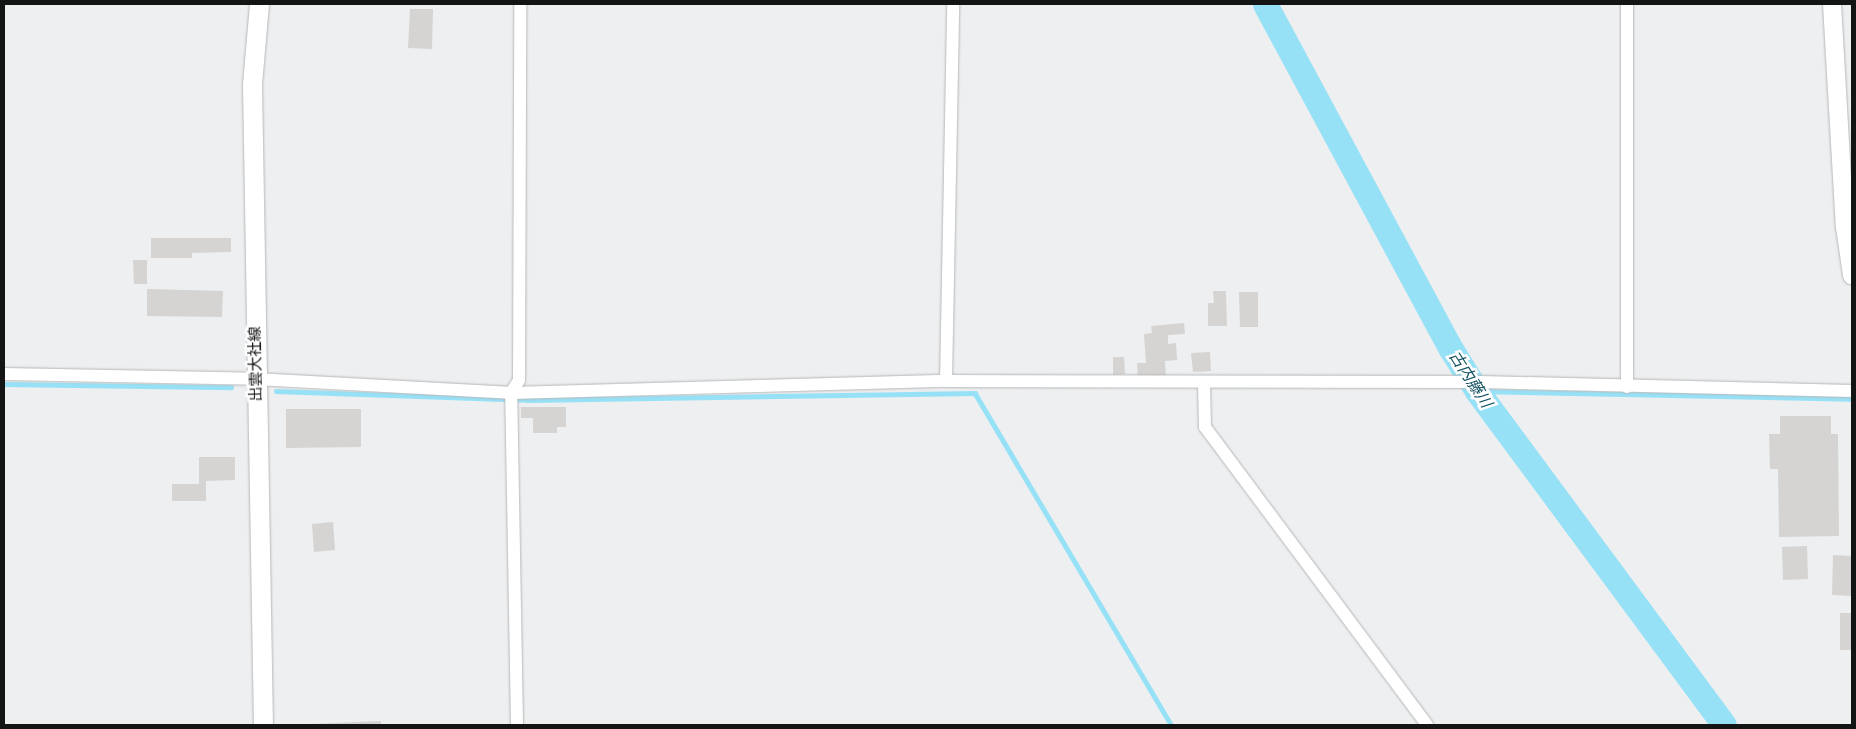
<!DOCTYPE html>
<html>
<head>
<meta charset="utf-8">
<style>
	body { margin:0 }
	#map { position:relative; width:1856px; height:729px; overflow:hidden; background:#edeff0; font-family:"Open Sans","Noto Sans JP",sans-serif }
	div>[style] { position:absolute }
	.stream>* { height:4.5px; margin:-2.25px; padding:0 2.25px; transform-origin:2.25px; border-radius:2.25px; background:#97e1f6 }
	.river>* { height:25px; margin:-12.5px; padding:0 12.5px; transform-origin:12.5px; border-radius:12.5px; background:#97e1f6 }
	.building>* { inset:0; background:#d5d4d2 }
	.roads { filter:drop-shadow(0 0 1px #b6b7b9) drop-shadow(0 0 1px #b6b7b9) }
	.street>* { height:12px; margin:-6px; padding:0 6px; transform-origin:6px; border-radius:6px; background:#fff }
	.secondary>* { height:18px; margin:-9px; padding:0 9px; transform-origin:9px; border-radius:9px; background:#fff }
	.primary>* { height:19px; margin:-9.5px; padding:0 9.5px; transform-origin:9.5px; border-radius:9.5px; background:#fff }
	span { translate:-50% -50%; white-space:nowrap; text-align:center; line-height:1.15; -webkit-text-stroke:5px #fff; paint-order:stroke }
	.street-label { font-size:15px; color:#131414 }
	.water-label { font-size:16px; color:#10505f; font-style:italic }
	.frame { position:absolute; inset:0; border:5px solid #131414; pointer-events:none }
</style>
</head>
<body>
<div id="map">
	<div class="stream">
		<div style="left:4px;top:384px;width:227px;rotate:0.8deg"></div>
		<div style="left:276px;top:391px;width:252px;rotate:2deg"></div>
		<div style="left:528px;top:400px;width:447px;rotate:-0.9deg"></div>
		<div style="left:975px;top:393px;width:386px;rotate:59.4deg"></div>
		<div style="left:1477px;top:391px;width:375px;rotate:1.2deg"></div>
	</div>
	<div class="river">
		<div style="left:1265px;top:4px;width:392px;rotate:61.7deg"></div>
		<div style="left:1451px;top:349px;width:49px;rotate:58.2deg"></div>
		<div style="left:1477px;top:391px;width:415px;rotate:53.5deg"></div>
	</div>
	<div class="building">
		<div style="clip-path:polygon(410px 9px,433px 9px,432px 49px,408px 48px)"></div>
		<div style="clip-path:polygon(151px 238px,231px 238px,231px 252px,192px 253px,192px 258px,151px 258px)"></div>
		<div style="clip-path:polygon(133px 260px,147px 260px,147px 284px,134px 284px)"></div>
		<div style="clip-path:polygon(147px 289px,223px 291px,222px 317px,147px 316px)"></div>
		<div style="clip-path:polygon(1213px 291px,1226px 291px,1227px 326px,1208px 326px,1208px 303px,1214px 303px)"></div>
		<div style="clip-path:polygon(1239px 292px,1258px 292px,1258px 327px,1240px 327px)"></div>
		<div style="clip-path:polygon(1184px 323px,1185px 334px,1168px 335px,1168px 344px,1176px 343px,1177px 360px,1165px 361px,1166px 379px,1138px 380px,1137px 363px,1146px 363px,1144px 334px,1152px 333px,1151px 326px)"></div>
		<div style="clip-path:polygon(1210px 352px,1211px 371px,1193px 372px,1191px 353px)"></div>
		<div style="clip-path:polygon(1113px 357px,1124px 357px,1125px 374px,1113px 375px)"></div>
		<div style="clip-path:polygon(521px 407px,566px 407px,566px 427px,557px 427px,557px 433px,533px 433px,533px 418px,521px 418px)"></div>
		<div style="clip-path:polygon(286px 409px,361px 409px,361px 447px,286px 448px)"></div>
		<div style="clip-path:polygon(1780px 416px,1831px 416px,1831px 434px,1838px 434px,1839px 536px,1779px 537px,1778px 469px,1770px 469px,1769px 434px,1780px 434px)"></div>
		<div style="clip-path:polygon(199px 457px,235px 457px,235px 480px,206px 481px,206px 501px,172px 501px,172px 484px,199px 484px)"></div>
		<div style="clip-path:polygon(333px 522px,335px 550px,314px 552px,312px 524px)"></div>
		<div style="clip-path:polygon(1807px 546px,1808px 579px,1783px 580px,1782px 547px)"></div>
		<div style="clip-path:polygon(1833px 555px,1852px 556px,1852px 596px,1832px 595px)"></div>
		<div style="clip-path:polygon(1840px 613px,1852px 613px,1852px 650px,1840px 650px)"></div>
		<div style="clip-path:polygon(381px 721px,381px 725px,311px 725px,311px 724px)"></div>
	</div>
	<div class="roads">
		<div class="street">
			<div style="left:4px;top:374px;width:251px;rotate:1.1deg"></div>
			<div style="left:255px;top:379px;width:256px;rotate:3.1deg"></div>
			<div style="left:511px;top:393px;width:435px;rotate:-1.6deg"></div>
			<div style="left:946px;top:381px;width:535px;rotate:0.11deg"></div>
			<div style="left:1481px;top:382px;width:371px;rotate:1.4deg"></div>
			<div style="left:946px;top:381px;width:377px;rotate:-88.9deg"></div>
			<div style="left:1204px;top:383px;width:44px;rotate:88.7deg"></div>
			<div style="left:1205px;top:427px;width:372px;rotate:53.3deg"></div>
			<div style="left:1627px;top:387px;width:383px;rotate:-90deg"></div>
			<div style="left:517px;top:725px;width:332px;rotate:-91deg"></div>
			<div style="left:511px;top:393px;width:15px;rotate:-58deg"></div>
			<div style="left:519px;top:380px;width:376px;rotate:-89.8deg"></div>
		</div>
		<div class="secondary">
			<div style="left:1832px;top:4px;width:223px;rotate:86.7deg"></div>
			<div style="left:1845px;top:227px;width:49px;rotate:81.7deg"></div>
		</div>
		<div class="primary">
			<div style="left:259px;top:4px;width:80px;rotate:95deg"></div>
			<div style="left:252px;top:84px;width:641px;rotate:89.02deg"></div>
		</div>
	</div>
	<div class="street-label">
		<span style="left:255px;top:364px;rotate:-91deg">出雲大社線</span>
	</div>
	<div class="water-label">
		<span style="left:1471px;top:379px;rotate:57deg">古内藤川</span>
	</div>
	<div class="frame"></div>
</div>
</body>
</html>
